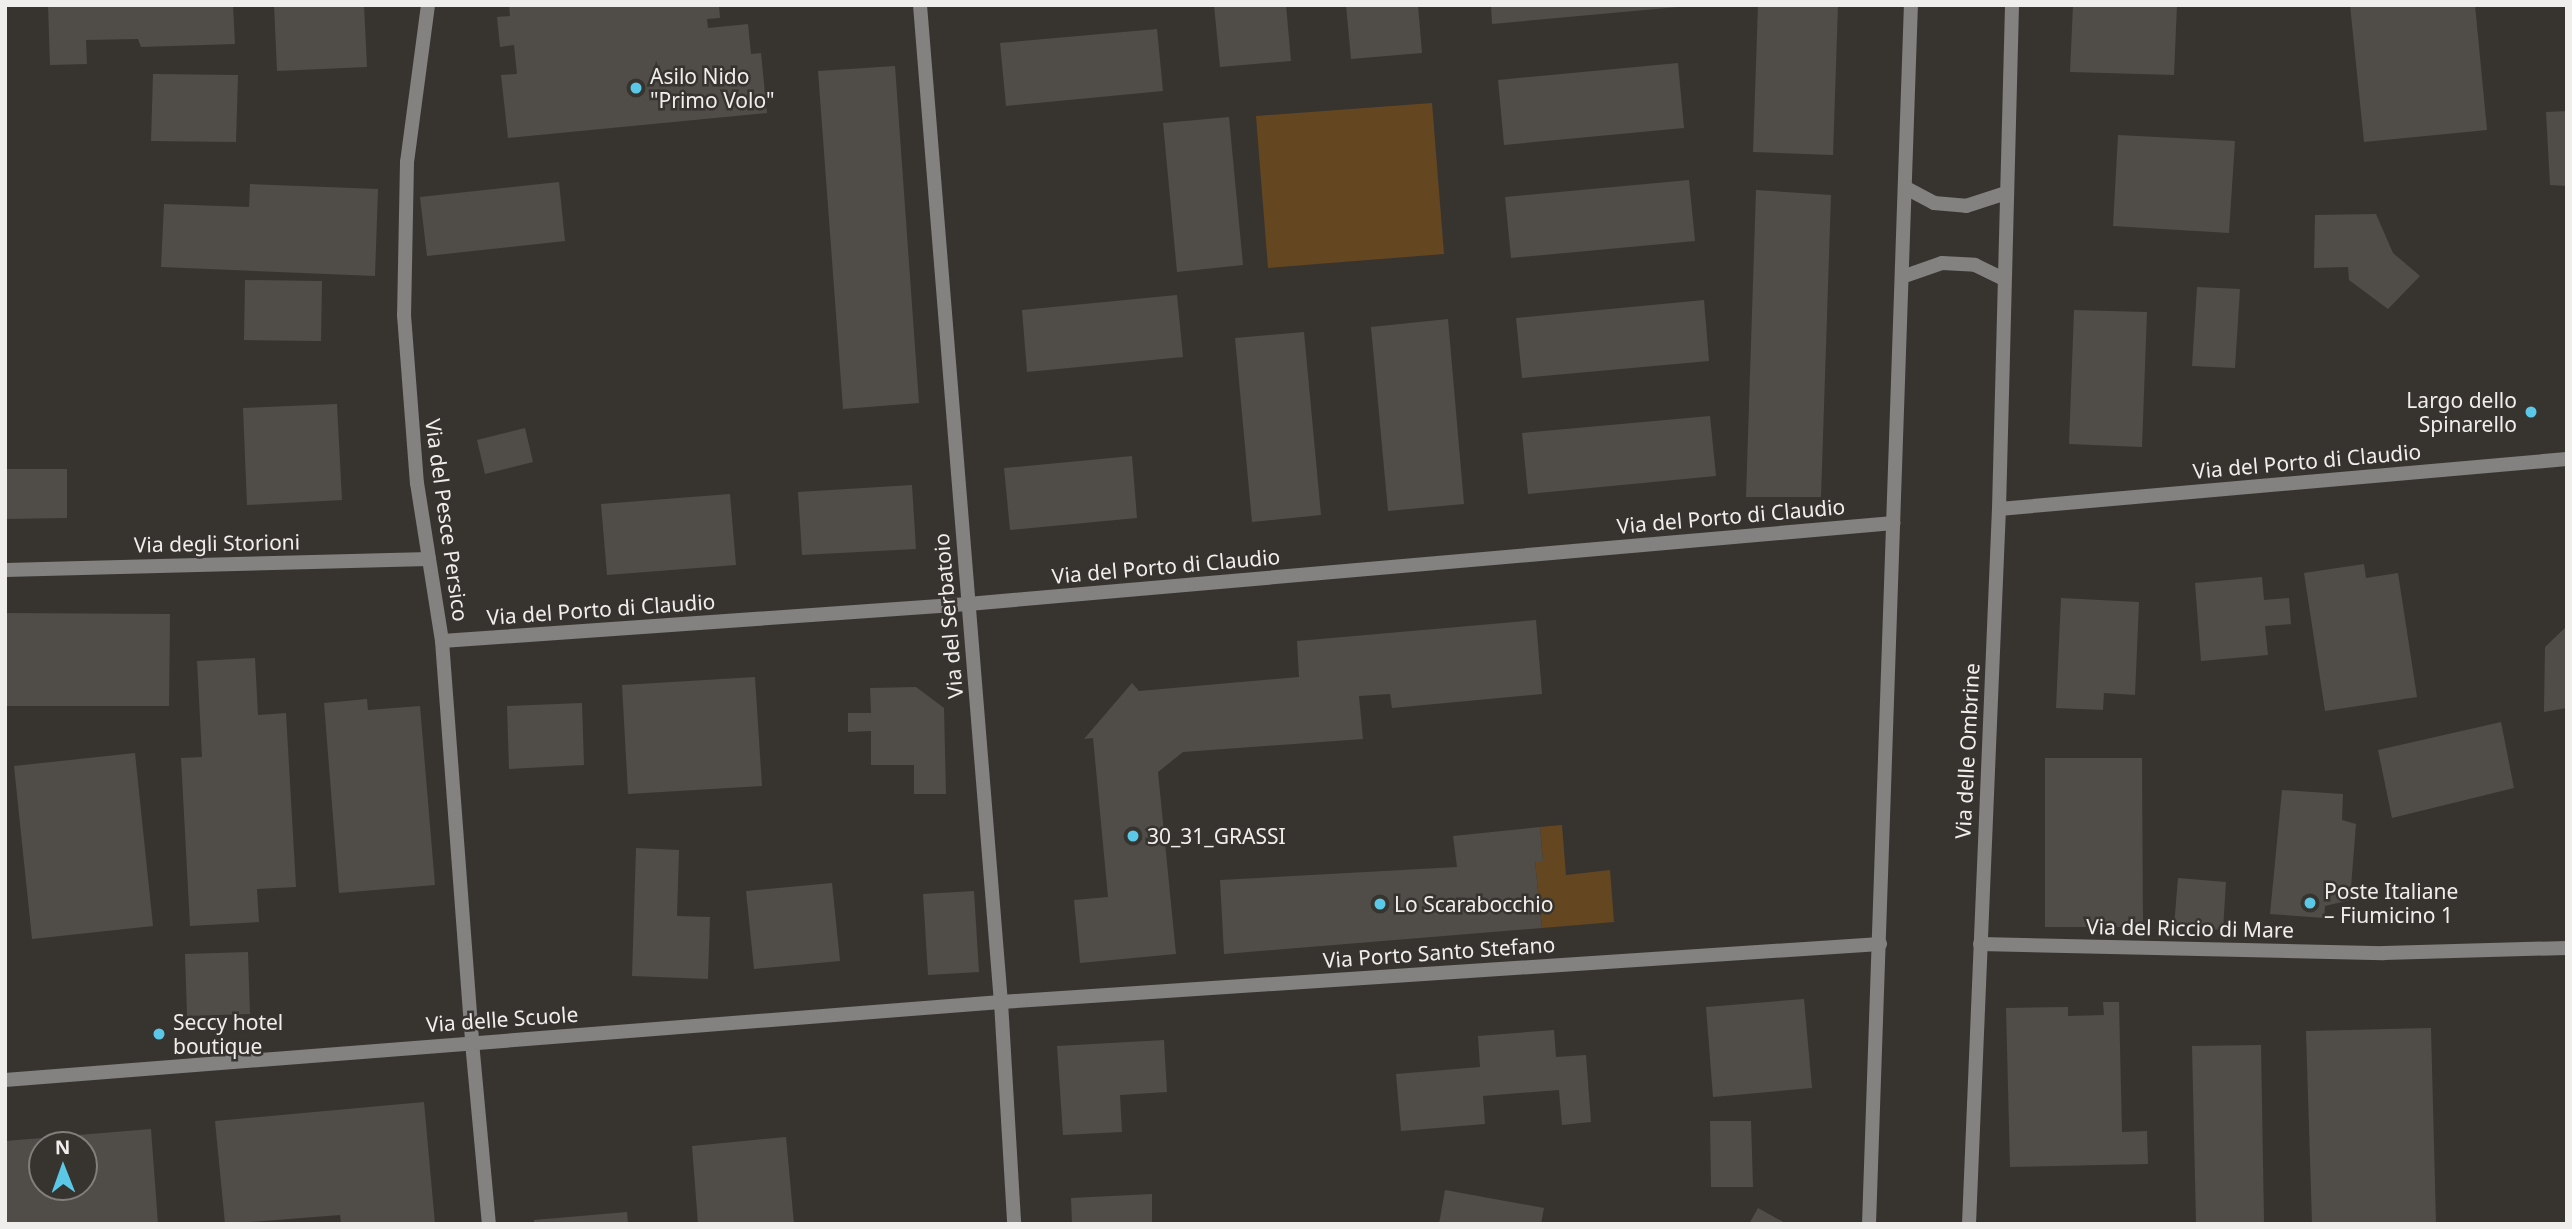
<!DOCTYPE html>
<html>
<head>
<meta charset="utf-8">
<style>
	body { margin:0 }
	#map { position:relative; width:2572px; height:1229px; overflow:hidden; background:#373430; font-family:"Noto Sans",sans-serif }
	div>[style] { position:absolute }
	.green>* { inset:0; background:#644621 }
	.building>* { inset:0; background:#504c48 }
	.minor>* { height:14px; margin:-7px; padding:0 7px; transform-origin:7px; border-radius:7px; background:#838280 }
	.tertiary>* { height:14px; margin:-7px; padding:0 7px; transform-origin:7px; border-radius:7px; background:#838280 }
	.dots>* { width:19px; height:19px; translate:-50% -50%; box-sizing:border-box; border:4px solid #373430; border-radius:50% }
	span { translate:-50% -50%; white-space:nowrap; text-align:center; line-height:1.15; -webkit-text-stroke:5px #373430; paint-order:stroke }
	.poi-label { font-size:21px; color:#f0eeec }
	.left { translate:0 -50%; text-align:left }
	.right { translate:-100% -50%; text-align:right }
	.street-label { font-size:21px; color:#f0eeec }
	.frame { position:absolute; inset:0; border:7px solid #f0eeec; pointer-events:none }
	.north { position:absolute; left:28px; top:1131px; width:70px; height:70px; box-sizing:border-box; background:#373430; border:2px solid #817e7b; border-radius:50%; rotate:359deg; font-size:19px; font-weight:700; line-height:28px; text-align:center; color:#f0eeec }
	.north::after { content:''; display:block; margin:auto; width:24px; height:32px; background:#5bc8e7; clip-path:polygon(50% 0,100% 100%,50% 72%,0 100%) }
</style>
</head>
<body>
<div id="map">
	<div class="green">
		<div style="clip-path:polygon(1432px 103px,1444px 254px,1268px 268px,1256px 116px)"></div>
		<div style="clip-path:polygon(1562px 825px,1566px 875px,1610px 870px,1614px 922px,1542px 928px,1535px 862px,1543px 862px,1540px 827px)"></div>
	</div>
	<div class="building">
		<div style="clip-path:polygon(48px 5px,233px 5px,235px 44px,141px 47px,138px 39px,86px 40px,87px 64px,50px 65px)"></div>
		<div style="clip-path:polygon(274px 5px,364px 5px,367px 67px,277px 71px)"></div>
		<div style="clip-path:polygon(509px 5px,719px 5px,720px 18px,707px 19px,708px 28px,748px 24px,751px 54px,761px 53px,767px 113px,508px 138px,501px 75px,517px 74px,514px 45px,500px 47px,497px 17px,510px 16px)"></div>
		<div style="clip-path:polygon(1214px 5px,1286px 5px,1291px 61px,1220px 67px)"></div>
		<div style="clip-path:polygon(1346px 5px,1418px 5px,1422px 53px,1351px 59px)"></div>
		<div style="clip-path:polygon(1491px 5px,1677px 5px,1678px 7px,1492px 24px)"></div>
		<div style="clip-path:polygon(1758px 5px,1838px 5px,1833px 155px,1753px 152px)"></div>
		<div style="clip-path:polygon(2073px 5px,2177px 5px,2174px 75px,2070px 72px)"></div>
		<div style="clip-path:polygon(2350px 5px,2475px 5px,2487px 130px,2364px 142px)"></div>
		<div style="clip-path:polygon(1157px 29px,1163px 91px,1006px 106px,1000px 43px)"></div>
		<div style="clip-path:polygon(1678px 63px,1684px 128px,1504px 145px,1498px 80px)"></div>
		<div style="clip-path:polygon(895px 66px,919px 403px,843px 409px,818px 71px)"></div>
		<div style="clip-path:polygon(153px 74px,238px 75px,236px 142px,151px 141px)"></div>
		<div style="clip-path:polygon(2567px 111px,2567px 186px,2550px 185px,2546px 112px)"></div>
		<div style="clip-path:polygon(1229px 117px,1243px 265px,1177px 272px,1163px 123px)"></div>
		<div style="clip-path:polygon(2118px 135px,2235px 141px,2229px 233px,2113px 226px)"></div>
		<div style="clip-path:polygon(1689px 180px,1695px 241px,1511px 258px,1505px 197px)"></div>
		<div style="clip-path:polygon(559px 182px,565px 241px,427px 256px,420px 197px)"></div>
		<div style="clip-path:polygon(250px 184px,378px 189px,375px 276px,161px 267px,164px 204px,249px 207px)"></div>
		<div style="clip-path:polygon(1756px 190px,1831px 195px,1821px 497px,1746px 497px)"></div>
		<div style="clip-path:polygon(2376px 214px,2393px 253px,2420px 276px,2388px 309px,2349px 280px,2348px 267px,2314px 268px,2315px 215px)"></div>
		<div style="clip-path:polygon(245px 280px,322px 281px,321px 341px,244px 340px)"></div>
		<div style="clip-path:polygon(2197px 287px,2240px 289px,2235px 368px,2192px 366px)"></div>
		<div style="clip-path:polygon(1177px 295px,1183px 357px,1027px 372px,1022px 310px)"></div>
		<div style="clip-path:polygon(1704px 300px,1709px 361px,1522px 378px,1516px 318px)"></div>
		<div style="clip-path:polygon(2074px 310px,2147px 312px,2142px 447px,2069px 444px)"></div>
		<div style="clip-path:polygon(1448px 319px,1464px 504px,1388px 511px,1371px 327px)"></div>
		<div style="clip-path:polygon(1304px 332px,1321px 515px,1252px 522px,1235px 338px)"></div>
		<div style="clip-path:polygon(337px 404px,342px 500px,247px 505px,243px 408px)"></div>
		<div style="clip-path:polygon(1710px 416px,1716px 476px,1528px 494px,1522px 433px)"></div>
		<div style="clip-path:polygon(525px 428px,533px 462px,485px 474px,477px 440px)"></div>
		<div style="clip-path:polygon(1132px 456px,1137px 518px,1010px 530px,1004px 468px)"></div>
		<div style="clip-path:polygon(5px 469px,67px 469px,67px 518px,5px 519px)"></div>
		<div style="clip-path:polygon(912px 485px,916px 549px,802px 555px,798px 492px)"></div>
		<div style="clip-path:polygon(730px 494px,736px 565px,607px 575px,601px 504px)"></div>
		<div style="clip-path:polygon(2364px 564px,2366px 578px,2398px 573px,2417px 697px,2325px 711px,2304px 573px)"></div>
		<div style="clip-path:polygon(2262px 577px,2264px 600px,2289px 598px,2291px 624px,2265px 626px,2268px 655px,2201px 661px,2195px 583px)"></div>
		<div style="clip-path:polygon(2061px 598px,2139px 602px,2135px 695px,2104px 693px,2103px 710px,2056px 708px)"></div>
		<div style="clip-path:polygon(5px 613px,170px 614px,169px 706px,5px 706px)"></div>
		<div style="clip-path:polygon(1536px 620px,1542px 694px,1392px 708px,1390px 694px,1359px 696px,1363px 739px,1183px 752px,1158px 772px,1176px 954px,1080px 963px,1074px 900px,1108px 897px,1093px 738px,1084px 739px,1132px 683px,1139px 691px,1299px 677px,1297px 641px)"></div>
		<div style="clip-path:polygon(2567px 626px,2567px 708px,2544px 712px,2545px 647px)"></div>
		<div style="clip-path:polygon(255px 658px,258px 715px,286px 713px,296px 887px,257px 889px,259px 922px,190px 926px,181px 758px,202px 757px,197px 661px)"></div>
		<div style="clip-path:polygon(755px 677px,762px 786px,628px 794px,622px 685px)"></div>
		<div style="clip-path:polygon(916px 687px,944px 708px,946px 794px,914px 794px,914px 765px,871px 765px,871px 731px,848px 732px,848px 713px,871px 713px,870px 688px)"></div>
		<div style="clip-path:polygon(367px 699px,368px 710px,420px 706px,435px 885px,339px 893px,324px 703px)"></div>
		<div style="clip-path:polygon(582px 703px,584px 765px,509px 769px,507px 706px)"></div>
		<div style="clip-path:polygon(2501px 722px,2514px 788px,2392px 818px,2378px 750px)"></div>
		<div style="clip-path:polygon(135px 753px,153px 926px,32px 939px,14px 766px)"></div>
		<div style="clip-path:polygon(2045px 758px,2142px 758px,2143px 927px,2045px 927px)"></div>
		<div style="clip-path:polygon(2282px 790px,2343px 794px,2342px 820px,2356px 824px,2350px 900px,2325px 906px,2324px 918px,2270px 914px)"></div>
		<div style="clip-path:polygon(1540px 827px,1543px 862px,1535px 862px,1542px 928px,1224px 954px,1220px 880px,1457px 867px,1453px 836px)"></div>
		<div style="clip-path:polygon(636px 848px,679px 850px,677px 916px,710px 917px,708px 979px,632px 976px)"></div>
		<div style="clip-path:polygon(2178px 878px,2226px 882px,2223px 930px,2174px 926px)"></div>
		<div style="clip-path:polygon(832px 883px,840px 961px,754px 969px,746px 891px)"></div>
		<div style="clip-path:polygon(974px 891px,979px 972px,928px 975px,923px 894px)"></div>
		<div style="clip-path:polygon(248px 952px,250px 1014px,187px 1016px,185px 954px)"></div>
		<div style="clip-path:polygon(1804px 999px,1812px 1088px,1713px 1097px,1706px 1007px)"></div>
		<div style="clip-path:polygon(2103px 1002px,2119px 1002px,2122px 1132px,2147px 1131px,2148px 1164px,2010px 1167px,2006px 1008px,2068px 1007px,2068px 1016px,2104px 1015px)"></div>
		<div style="clip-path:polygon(2431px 1028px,2436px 1224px,2312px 1224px,2306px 1031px)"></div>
		<div style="clip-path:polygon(1554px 1030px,1556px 1057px,1586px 1055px,1591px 1122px,1562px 1125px,1559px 1090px,1483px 1096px,1485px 1124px,1401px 1131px,1396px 1074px,1480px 1067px,1478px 1036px)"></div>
		<div style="clip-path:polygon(1164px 1040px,1167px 1092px,1120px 1095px,1122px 1132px,1063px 1135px,1057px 1046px)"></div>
		<div style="clip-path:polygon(2261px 1045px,2264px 1222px,2196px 1223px,2192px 1046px)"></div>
		<div style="clip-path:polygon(424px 1102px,435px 1224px,341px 1224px,340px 1215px,225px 1224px,215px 1121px)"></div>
		<div style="clip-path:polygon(1710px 1121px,1751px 1121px,1753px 1187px,1711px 1187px)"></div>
		<div style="clip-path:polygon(evenodd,151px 1129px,158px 1224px,5px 1224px,5px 1141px,151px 1129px,42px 1145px,84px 1145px,84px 1187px,42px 1187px,42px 1145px)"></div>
		<div style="clip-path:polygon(786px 1137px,794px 1224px,698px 1224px,692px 1146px)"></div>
		<div style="clip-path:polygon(1445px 1190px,1544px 1208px,1541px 1224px,1439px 1224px)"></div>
		<div style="clip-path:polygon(1152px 1194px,1152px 1224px,1072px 1224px,1071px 1198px)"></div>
		<div style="clip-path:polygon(1758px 1208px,1787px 1224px,1749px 1224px)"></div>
		<div style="clip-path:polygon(627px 1212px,628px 1224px,534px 1224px,534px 1220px)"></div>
	</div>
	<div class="minor">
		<div style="left:428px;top:5px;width:158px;rotate:97.6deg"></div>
		<div style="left:407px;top:162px;width:153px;rotate:91.1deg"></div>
		<div style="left:404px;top:315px;width:169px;rotate:85.6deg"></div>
		<div style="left:417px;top:483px;width:160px;rotate:81deg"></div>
		<div style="left:442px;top:641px;width:402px;rotate:85.7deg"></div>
		<div style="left:472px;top:1042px;width:183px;rotate:84.7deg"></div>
		<div style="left:920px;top:5px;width:1000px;rotate:85.36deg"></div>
		<div style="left:1001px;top:1002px;width:222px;rotate:86.6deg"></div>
		<div style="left:1906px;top:188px;width:32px;rotate:28deg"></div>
		<div style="left:1934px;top:203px;width:32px;rotate:5deg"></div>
		<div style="left:1966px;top:206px;width:42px;rotate:-18deg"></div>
		<div style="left:1902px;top:277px;width:42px;rotate:-19.3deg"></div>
		<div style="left:1942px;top:263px;width:33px;rotate:3deg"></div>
		<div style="left:1975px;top:265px;width:32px;rotate:26deg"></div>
		<div style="left:1999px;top:509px;width:570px;rotate:-5.03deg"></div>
		<div style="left:5px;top:570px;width:424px;rotate:-1.5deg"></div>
		<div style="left:442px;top:641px;width:527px;rotate:-4.02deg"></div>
		<div style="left:968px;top:604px;width:929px;rotate:-5deg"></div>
		<div style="left:1980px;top:944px;width:404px;rotate:1.3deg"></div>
		<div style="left:2384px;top:953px;width:183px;rotate:-1.6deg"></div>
		<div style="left:5px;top:1080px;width:999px;rotate:-4.48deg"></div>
		<div style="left:1001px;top:1002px;width:881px;rotate:-3.78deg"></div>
	</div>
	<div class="tertiary">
		<div style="left:1869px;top:1224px;width:1220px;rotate:-88.03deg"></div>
		<div style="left:1969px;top:1224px;width:716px;rotate:-87.6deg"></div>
		<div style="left:1999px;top:509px;width:504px;rotate:-88.52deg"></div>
	</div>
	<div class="dots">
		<div style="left:636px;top:88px;background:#5bc8e7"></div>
		<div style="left:2531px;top:412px;background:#5bc8e7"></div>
		<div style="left:1133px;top:836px;background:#5bc8e7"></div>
		<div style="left:2310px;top:903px;background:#5bc8e7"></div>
		<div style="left:1380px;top:904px;background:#5bc8e7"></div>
		<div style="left:159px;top:1034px;background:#5bc8e7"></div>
	</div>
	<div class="poi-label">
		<span class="left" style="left:650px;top:88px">Asilo Nido<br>"Primo Volo"</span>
		<span class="right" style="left:2517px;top:412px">Largo dello<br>Spinarello</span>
		<span class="left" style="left:1147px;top:836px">30_31_GRASSI</span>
		<span class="left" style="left:2324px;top:903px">Poste Italiane<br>– Fiumicino 1</span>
		<span class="left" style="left:1394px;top:904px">Lo Scarabocchio</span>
		<span class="left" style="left:173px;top:1034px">Seccy hotel<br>boutique</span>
	</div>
	<div class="street-label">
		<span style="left:2307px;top:461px;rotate:-5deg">Via del Porto di Claudio</span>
		<span style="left:1731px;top:516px;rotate:-5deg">Via del Porto di Claudio</span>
		<span style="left:447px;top:520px;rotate:82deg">Via del Pesce Persico</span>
		<span style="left:217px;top:543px;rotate:-1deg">Via degli Storioni</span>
		<span style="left:1166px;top:566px;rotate:-5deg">Via del Porto di Claudio</span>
		<span style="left:601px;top:609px;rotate:-4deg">Via del Porto di Claudio</span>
		<span style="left:948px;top:616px;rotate:-95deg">Via del Serbatoio</span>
		<span style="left:1967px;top:751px;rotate:-87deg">Via delle Ombrine</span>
		<span style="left:2190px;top:928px;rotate:1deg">Via del Riccio di Mare</span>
		<span style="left:1439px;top:952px;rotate:-4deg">Via Porto Santo Stefano</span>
		<span style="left:502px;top:1019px;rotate:-4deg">Via delle Scuole</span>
	</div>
	<div class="frame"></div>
	<div class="north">N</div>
</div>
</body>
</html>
